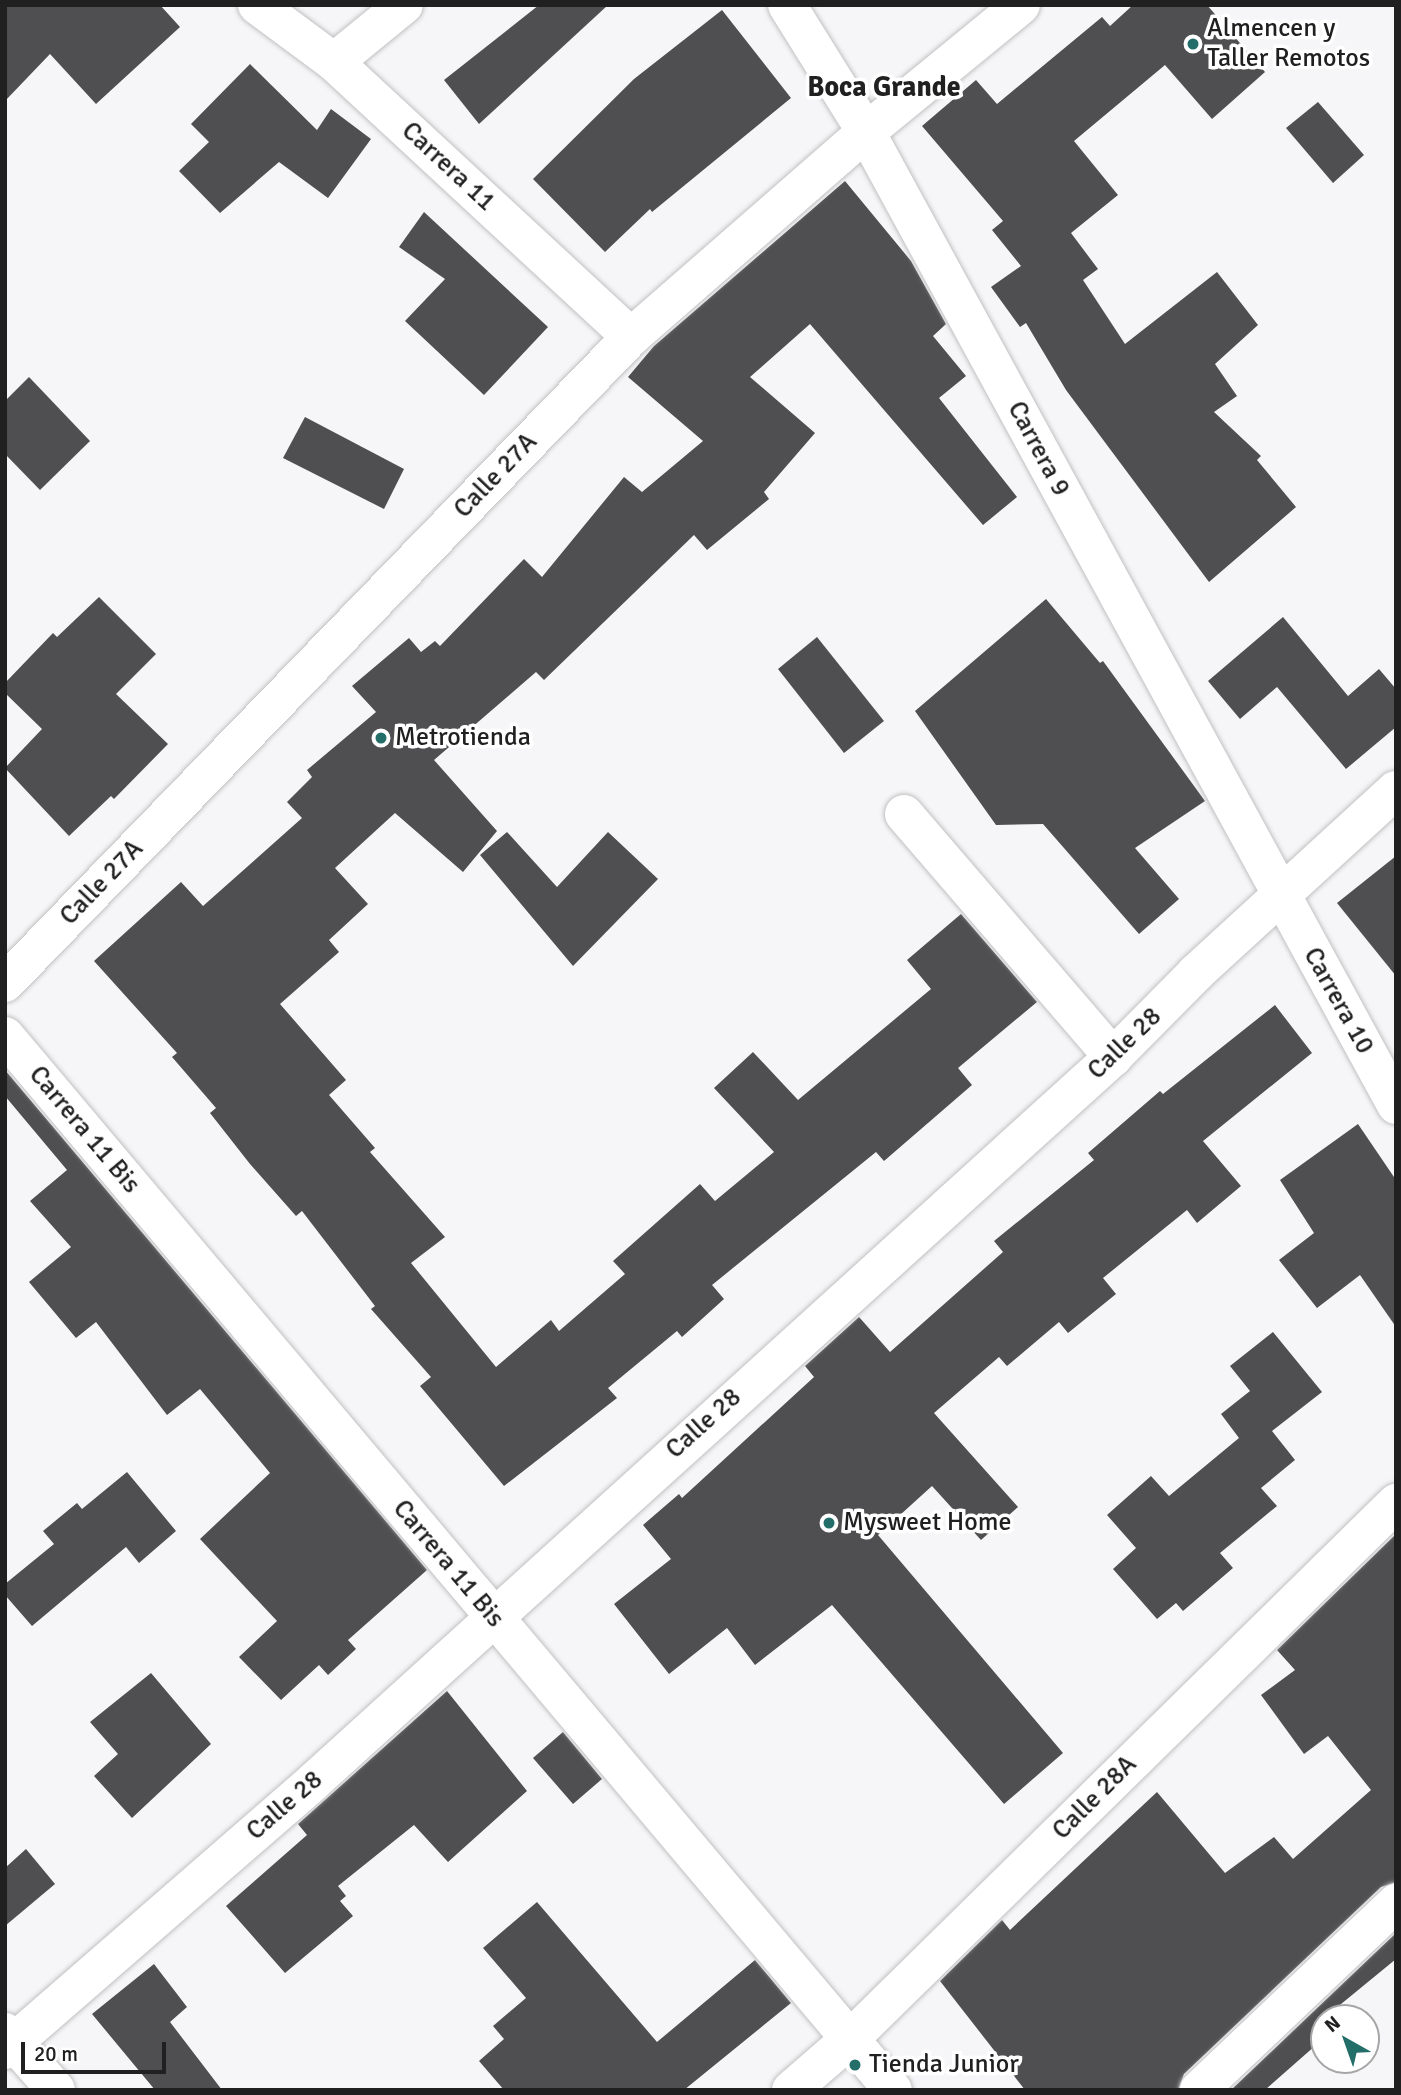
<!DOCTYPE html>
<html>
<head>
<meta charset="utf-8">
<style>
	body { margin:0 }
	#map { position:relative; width:1401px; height:2095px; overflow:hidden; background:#f6f6f8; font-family:Signika,sans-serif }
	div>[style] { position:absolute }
	.building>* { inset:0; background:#4f4e50 }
	.roads { filter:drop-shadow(0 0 2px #c1c1c3) drop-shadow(0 0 2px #c1c1c3) }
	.street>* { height:38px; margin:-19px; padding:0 19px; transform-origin:19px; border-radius:19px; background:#fff }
	.dots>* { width:19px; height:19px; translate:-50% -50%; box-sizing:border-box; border:4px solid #fff; border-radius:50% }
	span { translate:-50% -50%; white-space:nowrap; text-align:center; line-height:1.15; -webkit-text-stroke:7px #fff; paint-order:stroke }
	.poi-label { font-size:26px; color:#202020 }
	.left { translate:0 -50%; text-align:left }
	.street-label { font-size:26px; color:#202020 }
	.neighbourhood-label { font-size:28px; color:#202020; font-weight:700 }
	.frame { position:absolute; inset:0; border:7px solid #202020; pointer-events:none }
	.north { position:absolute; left:1310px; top:2004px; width:70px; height:70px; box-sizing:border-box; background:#fff; border:2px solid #a6a6a6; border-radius:50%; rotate:320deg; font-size:19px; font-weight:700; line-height:28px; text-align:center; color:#202020 }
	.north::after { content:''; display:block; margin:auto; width:24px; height:32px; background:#246e69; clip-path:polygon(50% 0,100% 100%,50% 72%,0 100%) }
	.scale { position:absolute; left:21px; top:2042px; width:145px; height:32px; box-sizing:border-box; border:4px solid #202020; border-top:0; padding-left:9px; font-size:21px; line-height:24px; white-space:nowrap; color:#202020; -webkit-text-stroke:5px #fff; paint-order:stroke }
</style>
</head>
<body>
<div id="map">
	<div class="building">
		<div style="clip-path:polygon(5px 5px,160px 5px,180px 27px,96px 104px,50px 54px,5px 101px)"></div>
		<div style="clip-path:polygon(539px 5px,608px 5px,479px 124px,444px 80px)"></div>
		<div style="clip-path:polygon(1133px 5px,1207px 5px,1265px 72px,1212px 119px,1165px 65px,1074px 141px,1118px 195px,1071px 233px,1098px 269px,1083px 280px,1125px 344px,1217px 272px,1258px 325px,1215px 364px,1237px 396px,1214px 412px,1261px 456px,1257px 460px,1296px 507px,1209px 582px,1066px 390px,1026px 323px,1020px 327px,991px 287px,1021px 266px,992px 230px,1003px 221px,922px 126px,976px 80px,997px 104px,1102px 17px,1110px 26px)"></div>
		<div style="clip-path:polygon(722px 10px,791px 98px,652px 212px,650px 209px,605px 252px,533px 179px,634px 79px)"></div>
		<div style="clip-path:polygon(250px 64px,317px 130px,331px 109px,371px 139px,328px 198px,279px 162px,220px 213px,179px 171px,209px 142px,191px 124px)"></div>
		<div style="clip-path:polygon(1318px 102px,1364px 155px,1333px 183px,1286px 128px)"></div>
		<div style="clip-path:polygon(845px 181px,911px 261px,946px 324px,933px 336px,966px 376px,939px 398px,1017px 497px,983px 525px,810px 324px,750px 377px,815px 433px,764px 492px,769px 499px,707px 550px,694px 535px,544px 680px,536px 672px,434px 760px,497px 831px,463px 872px,395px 813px,335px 868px,368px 904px,329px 940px,339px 952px,280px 1004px,346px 1080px,329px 1095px,375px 1148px,370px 1152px,445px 1237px,411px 1263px,496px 1367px,551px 1320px,559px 1331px,625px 1274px,613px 1261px,700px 1184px,715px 1201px,774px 1152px,714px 1088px,753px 1052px,798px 1100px,931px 989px,907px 960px,961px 914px,1037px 1002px,958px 1068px,972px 1085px,884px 1161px,876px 1152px,712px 1285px,724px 1299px,682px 1337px,677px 1331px,608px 1388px,617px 1398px,504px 1486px,420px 1386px,431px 1377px,371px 1309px,375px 1306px,302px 1211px,296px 1216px,250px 1164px,210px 1113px,216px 1108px,172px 1057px,177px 1053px,94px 961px,181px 882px,203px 906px,302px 818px,287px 802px,312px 777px,307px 770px,376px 712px,352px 686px,409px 638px,421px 652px,435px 641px,440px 646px,524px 559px,542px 577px,624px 477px,642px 492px,703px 441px,628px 377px,654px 346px)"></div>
		<div style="clip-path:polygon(424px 212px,548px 327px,484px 395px,405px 321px,445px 279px,399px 247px)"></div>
		<div style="clip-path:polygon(29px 377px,90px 441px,40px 490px,5px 454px,5px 401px)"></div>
		<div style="clip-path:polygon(305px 417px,404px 469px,384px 509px,283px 458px)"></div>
		<div style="clip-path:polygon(99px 597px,156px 654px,116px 694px,168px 744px,114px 799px,111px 796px,69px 836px,5px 768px,42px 729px,5px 693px,5px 683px,53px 633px,57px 637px)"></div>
		<div style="clip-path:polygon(1046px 599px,1100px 663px,1103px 661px,1205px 801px,1135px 848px,1179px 899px,1139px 934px,1043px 824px,996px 825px,915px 711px)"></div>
		<div style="clip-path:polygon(1283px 617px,1348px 696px,1379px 669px,1396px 689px,1396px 727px,1346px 769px,1277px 687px,1240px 719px,1208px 681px)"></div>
		<div style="clip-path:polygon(817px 637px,884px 721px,844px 753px,778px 669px)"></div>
		<div style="clip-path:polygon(507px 832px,557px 887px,608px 832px,658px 879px,573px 966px,480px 855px)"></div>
		<div style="clip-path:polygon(1396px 856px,1396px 976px,1337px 903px)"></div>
		<div style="clip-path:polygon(1275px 1005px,1312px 1053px,1203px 1141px,1241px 1186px,1197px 1223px,1187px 1210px,1103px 1278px,1116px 1294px,1068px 1333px,1059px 1322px,1007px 1366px,999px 1357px,934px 1413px,1018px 1507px,981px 1540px,932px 1486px,878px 1535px,1063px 1753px,1004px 1804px,832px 1605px,755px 1665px,727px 1628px,669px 1674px,614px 1604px,671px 1559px,643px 1525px,679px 1494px,682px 1498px,814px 1377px,805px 1366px,859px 1317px,890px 1352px,1003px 1252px,994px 1241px,1094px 1160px,1088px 1153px,1160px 1091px,1163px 1094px)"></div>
		<div style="clip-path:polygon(5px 1070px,427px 1570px,348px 1640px,356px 1649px,328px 1675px,319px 1665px,281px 1700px,239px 1657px,277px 1621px,200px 1539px,270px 1473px,200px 1389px,167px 1415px,96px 1322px,76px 1338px,29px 1282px,71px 1247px,30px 1201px,67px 1170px,5px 1096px)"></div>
		<div style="clip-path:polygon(1358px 1124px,1396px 1180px,1396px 1327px,1360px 1275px,1317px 1308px,1279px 1260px,1314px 1233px,1280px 1180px)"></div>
		<div style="clip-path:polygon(1273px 1332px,1322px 1392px,1272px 1431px,1295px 1460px,1261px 1488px,1277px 1506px,1220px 1553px,1233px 1568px,1183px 1611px,1176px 1603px,1157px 1619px,1113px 1569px,1136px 1548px,1107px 1515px,1151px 1476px,1169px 1496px,1239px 1438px,1221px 1414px,1250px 1391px,1230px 1366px)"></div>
		<div style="clip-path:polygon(127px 1472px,176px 1531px,139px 1563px,126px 1547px,32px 1626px,5px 1595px,5px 1584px,54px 1544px,43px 1531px,77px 1503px,82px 1509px)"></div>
		<div style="clip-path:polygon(1396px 1534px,1396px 1882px,1381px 1887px,1184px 2074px,1178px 2090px,1025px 2090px,940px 1981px,1002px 1920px,1010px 1930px,1157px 1792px,1225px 1873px,1274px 1837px,1293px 1859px,1371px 1790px,1328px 1736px,1304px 1754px,1261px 1695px,1295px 1670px,1277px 1650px)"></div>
		<div style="clip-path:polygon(151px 1673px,211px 1744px,132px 1818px,94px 1776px,118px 1754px,90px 1722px)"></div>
		<div style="clip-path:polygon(447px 1691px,527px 1791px,448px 1862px,414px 1825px,338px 1886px,346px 1896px,340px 1901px,353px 1916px,285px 1973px,226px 1906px,307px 1835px,298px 1824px)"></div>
		<div style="clip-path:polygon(563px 1732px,602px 1779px,573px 1804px,533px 1758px)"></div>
		<div style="clip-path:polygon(26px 1849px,55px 1884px,5px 1926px,5px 1868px)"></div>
		<div style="clip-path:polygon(537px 1902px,657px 2042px,755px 1960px,791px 2003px,684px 2090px,504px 2090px,479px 2061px,504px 2039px,493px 2026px,526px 1998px,483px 1948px)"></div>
		<div style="clip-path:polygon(1396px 1933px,1396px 1959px,1324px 2018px,1324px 2038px,1265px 2090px,1231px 2090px)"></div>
		<div style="clip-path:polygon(154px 1964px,187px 2007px,170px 2022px,222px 2090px,155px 2090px,92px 2014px)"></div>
	</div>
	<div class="roads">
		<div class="street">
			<div style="left:257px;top:5px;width:96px;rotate:36.5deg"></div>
			<div style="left:334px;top:62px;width:405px;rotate:42.8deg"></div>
			<div style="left:787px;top:5px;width:150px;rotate:58.1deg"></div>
			<div style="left:866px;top:132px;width:1108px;rotate:61.42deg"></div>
			<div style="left:334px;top:62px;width:90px;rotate:-39.2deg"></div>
			<div style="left:904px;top:814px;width:321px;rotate:49.3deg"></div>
			<div style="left:5px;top:983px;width:900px;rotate:-45.9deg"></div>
			<div style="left:631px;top:337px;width:312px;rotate:-41.1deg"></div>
			<div style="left:866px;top:132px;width:200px;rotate:-39.3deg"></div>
			<div style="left:5px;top:1036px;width:1378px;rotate:49.89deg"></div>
			<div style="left:5px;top:2032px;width:77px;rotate:48.7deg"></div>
			<div style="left:5px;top:2050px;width:408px;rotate:-41deg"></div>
			<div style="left:313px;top:1782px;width:1080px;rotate:-42.18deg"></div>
			<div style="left:1113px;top:1057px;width:118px;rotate:-45.3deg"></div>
			<div style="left:1196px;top:973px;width:271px;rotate:-42.5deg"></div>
			<div style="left:791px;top:2090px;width:79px;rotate:-40.9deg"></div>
			<div style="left:851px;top:2038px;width:764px;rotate:-44.47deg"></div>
			<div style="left:1199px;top:2090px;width:272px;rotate:-43.5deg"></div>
		</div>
	</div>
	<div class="dots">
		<div style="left:1193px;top:44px;background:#246e69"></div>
		<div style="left:381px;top:738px;background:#246e69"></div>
		<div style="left:829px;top:1523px;background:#246e69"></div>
		<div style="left:855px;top:2065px;background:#246e69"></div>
	</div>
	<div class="poi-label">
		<span class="left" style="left:1207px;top:44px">Almencen y<br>Taller Remotos</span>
		<span class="left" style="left:395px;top:738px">Metrotienda</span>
		<span class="left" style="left:843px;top:1523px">Mysweet Home</span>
		<span class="left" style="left:869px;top:2065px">Tienda Junior</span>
	</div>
	<div class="street-label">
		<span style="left:448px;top:167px;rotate:43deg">Carrera 11</span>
		<span style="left:1038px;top:449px;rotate:62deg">Carrera 9</span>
		<span style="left:496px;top:476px;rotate:-46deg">Calle 27A</span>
		<span style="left:102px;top:883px;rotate:-46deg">Calle 27A</span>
		<span style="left:1338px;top:1001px;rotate:61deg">Carrera 10</span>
		<span style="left:1125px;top:1044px;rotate:-44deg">Calle 28</span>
		<span style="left:84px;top:1130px;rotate:50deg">Carrera 11 Bis</span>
		<span style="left:704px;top:1424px;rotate:-42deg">Calle 28</span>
		<span style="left:448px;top:1564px;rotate:50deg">Carrera 11 Bis</span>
		<span style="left:1095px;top:1798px;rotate:-45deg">Calle 28A</span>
		<span style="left:285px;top:1806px;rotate:-41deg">Calle 28</span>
	</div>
	<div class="neighbourhood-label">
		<span style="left:884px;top:87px">Boca Grande</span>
	</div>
	<div class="frame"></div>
	<div class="north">N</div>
	<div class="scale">20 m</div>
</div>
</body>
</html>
